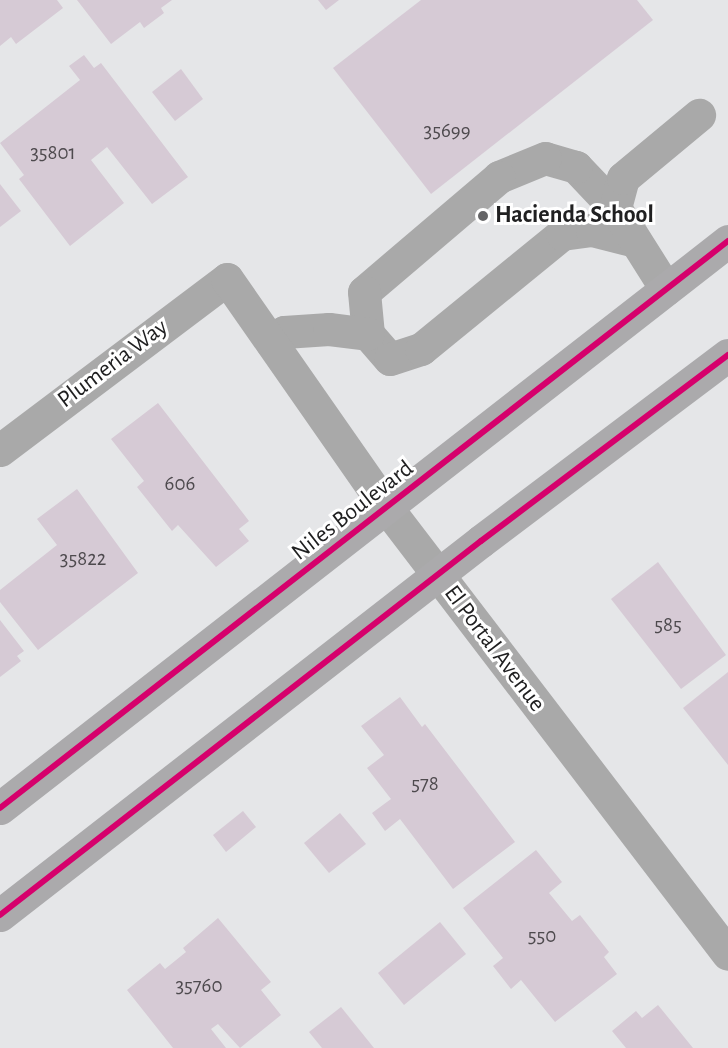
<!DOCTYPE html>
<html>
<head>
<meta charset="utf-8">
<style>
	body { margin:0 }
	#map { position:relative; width:728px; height:1048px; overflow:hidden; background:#e5e6e8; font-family:"Alegreya Sans",sans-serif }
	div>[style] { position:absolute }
	.building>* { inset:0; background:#d6cad5 }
	.minor>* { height:33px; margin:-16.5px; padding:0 16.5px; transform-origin:16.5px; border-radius:16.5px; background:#a9a9a9 }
	.major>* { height:33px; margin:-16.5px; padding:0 16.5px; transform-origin:16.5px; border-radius:16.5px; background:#abaaac }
	.cycleway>* { height:6px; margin:-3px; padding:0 3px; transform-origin:3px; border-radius:3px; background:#d6006c }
	.dots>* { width:16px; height:16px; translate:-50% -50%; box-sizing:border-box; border:3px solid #fff; border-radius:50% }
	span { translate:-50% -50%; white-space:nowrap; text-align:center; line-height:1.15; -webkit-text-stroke:6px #fff; paint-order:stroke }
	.number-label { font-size:21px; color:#4e4a4e }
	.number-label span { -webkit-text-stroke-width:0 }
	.poi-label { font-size:24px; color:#202021; font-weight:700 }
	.left { translate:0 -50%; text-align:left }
	.street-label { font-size:24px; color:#202021 }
</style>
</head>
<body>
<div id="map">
	<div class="building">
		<div style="clip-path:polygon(0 0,57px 0,63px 8px,16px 44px,11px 37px,0 46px)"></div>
		<div style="clip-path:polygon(77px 0,172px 0,161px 8px,164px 13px,144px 28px,140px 22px,111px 44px)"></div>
		<div style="clip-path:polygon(318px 0,339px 0,326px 10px)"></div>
		<div style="clip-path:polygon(421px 0,637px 0,653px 20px,431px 194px,333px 68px)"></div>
		<div style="clip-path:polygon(84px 55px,94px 68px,101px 63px,188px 177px,152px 204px,107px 147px,91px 160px,124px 203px,70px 246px,19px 179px,24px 175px,0 143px,80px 80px,69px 66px)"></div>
		<div style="clip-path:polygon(181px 69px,203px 99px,175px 121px,152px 92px)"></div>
		<div style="clip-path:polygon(0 184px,21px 211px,0 227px)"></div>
		<div style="clip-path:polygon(158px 403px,249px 521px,239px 529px,249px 541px,216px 567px,178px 525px,172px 531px,137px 487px,144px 481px,111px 439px)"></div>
		<div style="clip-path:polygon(77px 489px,138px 573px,38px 650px,0 602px,0 590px,57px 545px,37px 519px)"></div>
		<div style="clip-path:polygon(658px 562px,726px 655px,681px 689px,611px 599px)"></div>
		<div style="clip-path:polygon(0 620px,24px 651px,17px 656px,21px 661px,0 677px)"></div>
		<div style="clip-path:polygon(728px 672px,728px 765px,683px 708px)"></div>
		<div style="clip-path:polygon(400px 697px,422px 727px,425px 724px,515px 842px,453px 889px,400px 819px,385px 831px,372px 813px,391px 799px,367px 768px,384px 755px,361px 726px)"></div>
		<div style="clip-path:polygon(243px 811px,256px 827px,226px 852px,213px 835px)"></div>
		<div style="clip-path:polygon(340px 813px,366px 844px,329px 873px,304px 843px)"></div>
		<div style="clip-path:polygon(536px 850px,562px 882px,549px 893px,572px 921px,580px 915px,609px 952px,604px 957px,617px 974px,555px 1022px,521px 980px,511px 989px,493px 966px,503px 958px,463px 908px)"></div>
		<div style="clip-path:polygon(218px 918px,271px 982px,261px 990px,281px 1015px,240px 1048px,218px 1024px,211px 1029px,226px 1048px,173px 1048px,127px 990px,160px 963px,165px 969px,186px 952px,183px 948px)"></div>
		<div style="clip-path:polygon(440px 922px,466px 954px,404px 1005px,378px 973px)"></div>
		<div style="clip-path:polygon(658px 1005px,693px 1048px,626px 1048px,612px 1031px,636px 1011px,642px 1018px)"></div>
		<div style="clip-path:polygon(341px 1007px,374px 1048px,322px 1048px,309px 1032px)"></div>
	</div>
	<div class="minor">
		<div style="left:615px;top:208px;width:57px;rotate:-133.6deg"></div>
		<div style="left:576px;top:167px;width:32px;rotate:-164deg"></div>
		<div style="left:545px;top:158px;width:50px;rotate:157.6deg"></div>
		<div style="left:499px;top:177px;width:177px;rotate:139.6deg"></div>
		<div style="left:364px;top:292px;width:42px;rotate:84.6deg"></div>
		<div style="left:368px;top:334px;width:33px;rotate:49deg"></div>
		<div style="left:390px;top:359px;width:33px;rotate:-18deg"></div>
		<div style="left:421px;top:349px;width:182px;rotate:-39.2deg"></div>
		<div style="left:562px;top:234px;width:30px;rotate:-8deg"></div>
		<div style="left:592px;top:230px;width:44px;rotate:14.3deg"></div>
		<div style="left:666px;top:289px;width:96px;rotate:-122.2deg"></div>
		<div style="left:615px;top:208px;width:31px;rotate:-75deg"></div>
		<div style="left:623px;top:178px;width:99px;rotate:-39.7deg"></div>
		<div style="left:272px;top:343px;width:16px;rotate:-43deg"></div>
		<div style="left:284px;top:332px;width:45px;rotate:-3.8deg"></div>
		<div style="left:329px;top:329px;width:39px;rotate:7deg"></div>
		<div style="left:0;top:450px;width:284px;rotate:-37deg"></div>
		<div style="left:227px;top:279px;width:279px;rotate:55.1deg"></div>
		<div style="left:387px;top:508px;width:561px;rotate:52.6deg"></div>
	</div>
	<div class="major">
		<div style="left:0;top:808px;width:923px;rotate:-37.91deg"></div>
		<div style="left:0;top:915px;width:609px;rotate:-37.87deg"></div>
		<div style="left:481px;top:541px;width:309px;rotate:-37deg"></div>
	</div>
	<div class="cycleway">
		<div style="left:0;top:808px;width:923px;rotate:-37.91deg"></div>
		<div style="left:0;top:915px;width:609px;rotate:-37.87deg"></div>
		<div style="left:481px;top:541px;width:309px;rotate:-37deg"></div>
	</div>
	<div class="dots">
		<div style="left:483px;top:216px;background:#656567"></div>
	</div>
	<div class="number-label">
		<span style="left:447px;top:131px">35699</span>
		<span style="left:53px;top:153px">35801</span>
		<span style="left:180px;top:484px">606</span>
		<span style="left:83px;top:559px">35822</span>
		<span style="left:668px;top:625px">585</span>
		<span style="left:425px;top:784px">578</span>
		<span style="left:542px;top:936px">550</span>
		<span style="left:199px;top:986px">35760</span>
	</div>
	<div class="poi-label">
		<span class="left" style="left:495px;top:216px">Hacienda School</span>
	</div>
	<div class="street-label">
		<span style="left:113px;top:364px;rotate:-37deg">Plumeria Way</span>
		<span style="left:353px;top:511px;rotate:-38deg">Niles Boulevard</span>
		<span style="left:494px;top:649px;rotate:53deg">El Portal Avenue</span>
	</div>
</div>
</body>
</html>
